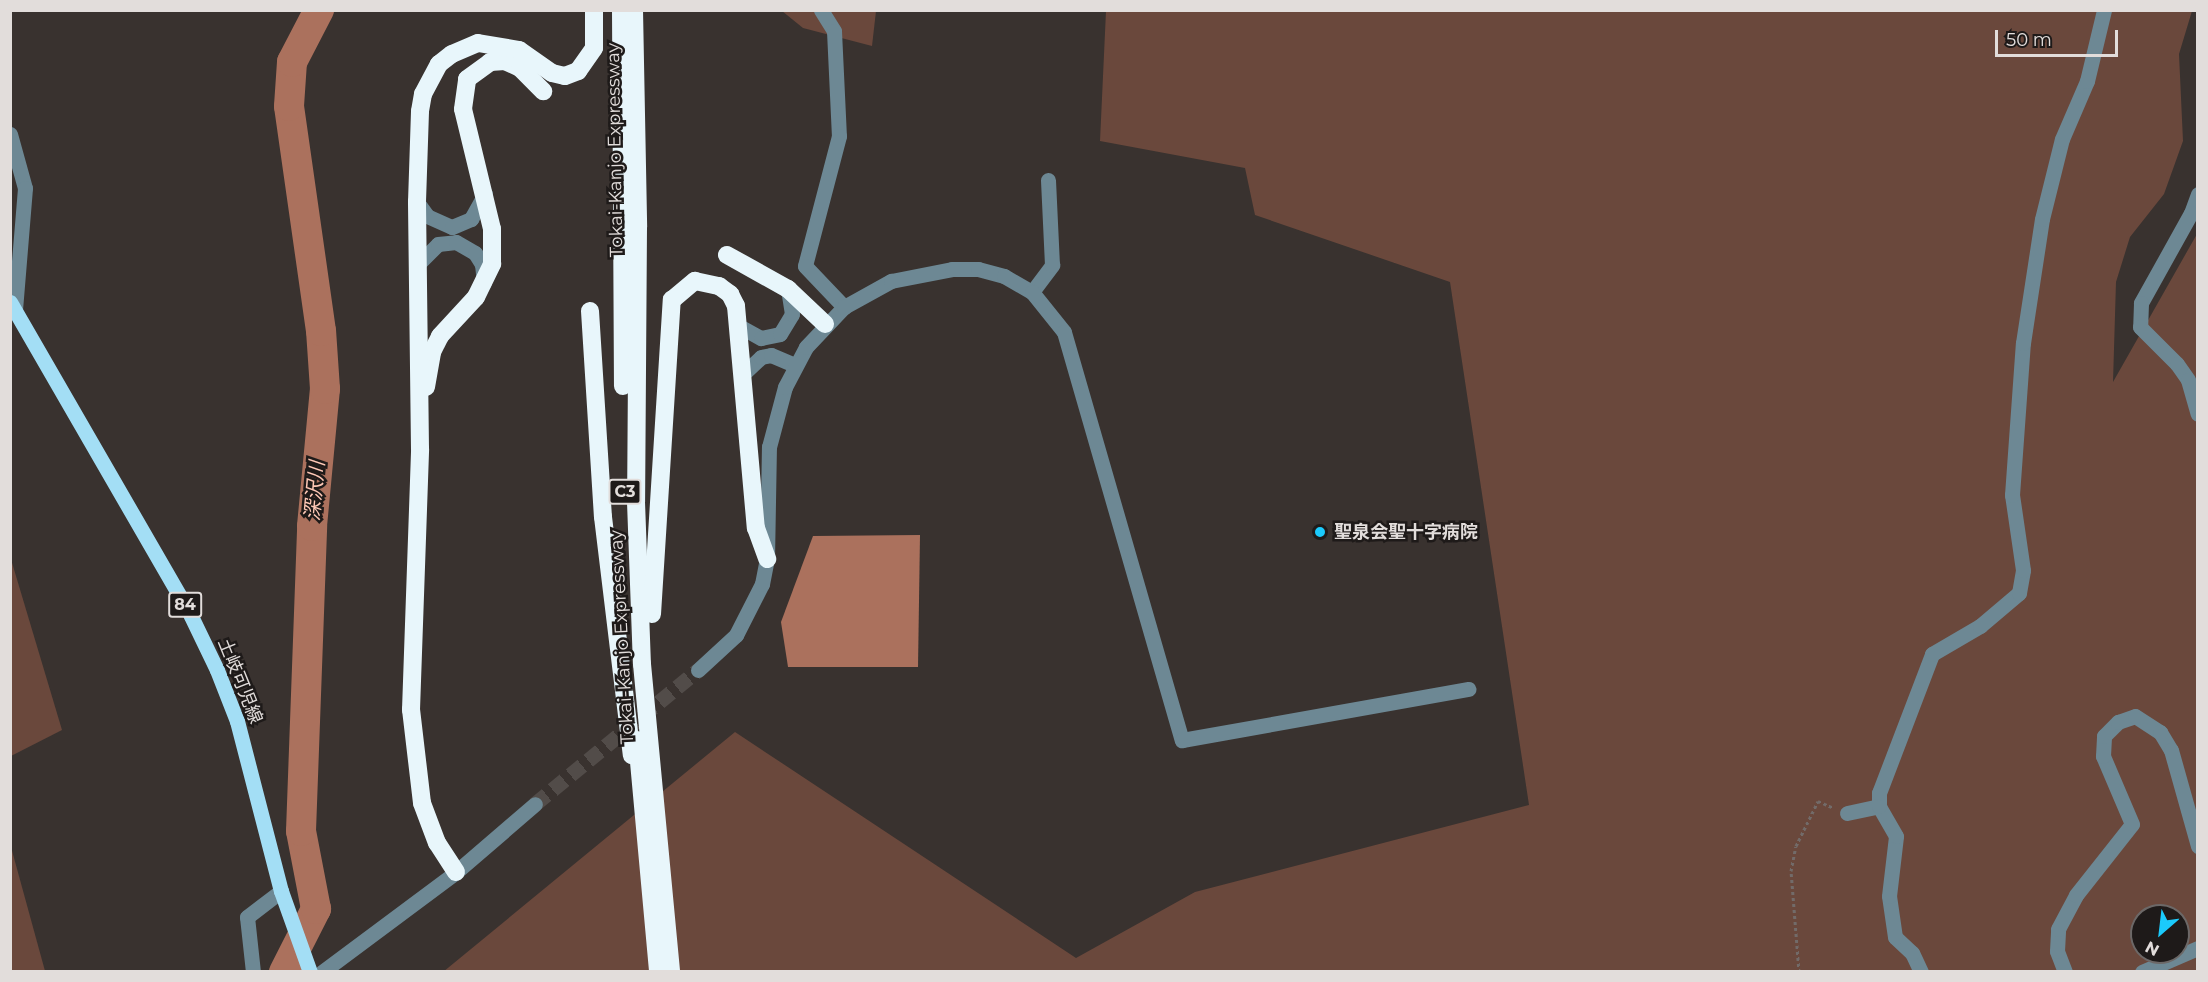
<!DOCTYPE html>
<html>
<head>
<meta charset="utf-8">
<style>
	body { margin:0 }
	#map { position:relative; width:2208px; height:982px; overflow:hidden; background:#39322f; font-family:Montserrat,"Noto Sans JP",sans-serif }
	div>[style] { position:absolute }
	.green>* { inset:0; background:#6a483c }
	.water>* { inset:0; background:#ab715d }
	.river>* { height:30px; margin:-15px; padding:0 15px; transform-origin:15px; border-radius:15px; background:#ab715d }
	.minor-tunnel>* { height:15px; margin-top:-7.5px; transform-origin:0; background:repeating-linear-gradient(90deg,#524c49 0 15px,transparent 0 23px) }
	.path>* { height:3px; margin-top:-1.5px; transform-origin:0; background:repeating-linear-gradient(90deg,#726b69 0 3px,transparent 0 6px) }
	.minor>* { height:15px; margin:-7.5px; padding:0 7.5px; transform-origin:7.5px; border-radius:7.5px; background:#6d8894 }
	.major>* { height:15px; margin:-7.5px; padding:0 7.5px; transform-origin:7.5px; border-radius:7.5px; background:#a3def5 }
	.highway>* { height:18px; margin:-9px; padding:0 9px; transform-origin:9px; border-radius:9px; background:#e8f6fb }
	.dots>* { width:16px; height:16px; translate:-50% -50%; box-sizing:border-box; border:3px solid #1e1a19; border-radius:50% }
	span { translate:-50% -50%; white-space:nowrap; text-align:center; line-height:1.15; -webkit-text-stroke:5px #1e1a19; paint-order:stroke }
	.shield-label span { padding:2px 4px; background:#1e1a19; border:2px solid; border-radius:4px; -webkit-text-stroke-width:0 }
	.shield-label { font-size:16px; color:#e2dddb; font-weight:700 }
	.street-label { font-size:18px; color:#e2dddb }
	.poi-label { font-size:18px; color:#e2dddb; font-weight:700 }
	.left { translate:0 -50%; text-align:left }
	.water-label { font-size:20px; color:#fec8b6; font-style:italic }
	.frame { position:absolute; inset:0; border:12px solid #e2dddb; pointer-events:none }
	.north { position:absolute; left:2130px; top:904px; width:60px; height:60px; box-sizing:border-box; background:#1e1a19; border:2px solid #6c6867; border-radius:50%; rotate:208deg; font-size:16px; font-weight:700; line-height:24px; text-align:center; color:#e2dddb }
	.north::after { content:''; display:block; margin:auto; width:21px; height:27px; background:#1bcafc; clip-path:polygon(50% 0,100% 100%,50% 72%,0 100%) }
	.scale { position:absolute; left:1995px; top:30px; width:123px; height:27px; box-sizing:border-box; border:3px solid #e2dddb; border-top:0; padding-left:8px; font-size:18px; line-height:21px; white-space:nowrap; color:#e2dddb; -webkit-text-stroke:4px #1e1a19; paint-order:stroke }
</style>
</head>
<body>
<div id="map">
	<div class="green">
		<div style="clip-path:polygon(782px 11px,876px 11px,872px 46px,803px 28px)"></div>
		<div style="clip-path:polygon(evenodd,1106px 11px,2192px 11px,2179px 54px,2183px 141px,2164px 194px,2130px 237px,2116px 282px,2113px 382px,2197px 234px,2197px 971px,443px 972px,735px 732px,1076px 958px,1195px 892px,1529px 805px,1450px 282px,1255px 215px,1245px 168px,1100px 141px,1106px 11px,2142px 916px,2178px 916px,2178px 952px,2142px 952px,2142px 916px)"></div>
		<div style="clip-path:polygon(10px 556px,62px 730px,11px 756px,10px 756px)"></div>
		<div style="clip-path:polygon(11px 847px,45px 971px,11px 971px)"></div>
	</div>
	<div class="water">
		<div style="clip-path:polygon(920px 535px,918px 667px,788px 667px,781px 622px,813px 536px)"></div>
	</div>
	<div class="river">
		<div style="left:284px;top:972px;width:71px;rotate:-63.1deg"></div>
		<div style="left:316px;top:909px;width:79px;rotate:-100.9deg"></div>
		<div style="left:301px;top:831px;width:305px;rotate:-87.9deg"></div>
		<div style="left:312px;top:526px;width:138px;rotate:-84.6deg"></div>
		<div style="left:325px;top:389px;width:58px;rotate:-93.9deg"></div>
		<div style="left:321px;top:331px;width:227px;rotate:-98.1deg"></div>
		<div style="left:289px;top:106px;width:44px;rotate:-86.1deg"></div>
		<div style="left:292px;top:62px;width:59px;rotate:-62.6deg"></div>
	</div>
	<div class="minor-tunnel">
		<div style="left:535px;top:804px;width:211px;rotate:-39.4deg"></div>
	</div>
	<div class="path">
		<div style="left:1799px;top:972px;width:101px;rotate:-94.5deg"></div>
		<div style="left:1791px;top:871px;width:25px;rotate:-79deg"></div>
		<div style="left:1796px;top:846px;width:50px;rotate:-63.9deg"></div>
		<div style="left:1818px;top:801px;width:17px;rotate:24deg"></div>
	</div>
	<div class="minor">
		<div style="left:821px;top:10px;width:25px;rotate:58deg"></div>
		<div style="left:834px;top:31px;width:105px;rotate:87.3deg"></div>
		<div style="left:839px;top:136px;width:134px;rotate:104.7deg"></div>
		<div style="left:805px;top:266px;width:57px;rotate:46.4deg"></div>
		<div style="left:10px;top:134px;width:56px;rotate:74.5deg"></div>
		<div style="left:25px;top:188px;width:121px;rotate:94.7deg"></div>
		<div style="left:2198px;top:194px;width:20px;rotate:110deg"></div>
		<div style="left:2191px;top:213px;width:103px;rotate:119.1deg"></div>
		<div style="left:2141px;top:303px;width:24px;rotate:92deg"></div>
		<div style="left:2140px;top:327px;width:52px;rotate:45deg"></div>
		<div style="left:2177px;top:364px;width:19px;rotate:55deg"></div>
		<div style="left:2188px;top:380px;width:35px;rotate:74deg"></div>
		<div style="left:417px;top:202px;width:17px;rotate:54deg"></div>
		<div style="left:427px;top:216px;width:27px;rotate:24deg"></div>
		<div style="left:452px;top:227px;width:21px;rotate:-23deg"></div>
		<div style="left:471px;top:219px;width:29px;rotate:-61deg"></div>
		<div style="left:418px;top:264px;width:28px;rotate:-45deg"></div>
		<div style="left:438px;top:244px;width:18px;rotate:-6deg"></div>
		<div style="left:456px;top:242px;width:22px;rotate:30deg"></div>
		<div style="left:475px;top:253px;width:13px;rotate:58deg"></div>
		<div style="left:482px;top:264px;width:19px;rotate:84deg"></div>
		<div style="left:1032px;top:292px;width:34px;rotate:-53deg"></div>
		<div style="left:1052px;top:265px;width:85px;rotate:-92.7deg"></div>
		<div style="left:739px;top:326px;width:25px;rotate:29deg"></div>
		<div style="left:761px;top:338px;width:19px;rotate:-12deg"></div>
		<div style="left:780px;top:334px;width:23px;rotate:-59deg"></div>
		<div style="left:792px;top:314px;width:25px;rotate:-99deg"></div>
		<div style="left:744px;top:373px;width:23px;rotate:-43deg"></div>
		<div style="left:761px;top:357px;width:10px;rotate:-11deg"></div>
		<div style="left:771px;top:355px;width:25px;rotate:23deg"></div>
		<div style="left:698px;top:670px;width:52px;rotate:-42.6deg"></div>
		<div style="left:736px;top:635px;width:57px;rotate:-63deg"></div>
		<div style="left:762px;top:584px;width:25px;rotate:-79deg"></div>
		<div style="left:767px;top:559px;width:112px;rotate:-89deg"></div>
		<div style="left:769px;top:447px;width:62px;rotate:-75.1deg"></div>
		<div style="left:785px;top:387px;width:45px;rotate:-62.3deg"></div>
		<div style="left:806px;top:347px;width:55px;rotate:-46.5deg"></div>
		<div style="left:844px;top:307px;width:54px;rotate:-29deg"></div>
		<div style="left:891px;top:281px;width:62px;rotate:-11.1deg"></div>
		<div style="left:952px;top:269px;width:26px"></div>
		<div style="left:978px;top:269px;width:27px;rotate:15deg"></div>
		<div style="left:1004px;top:276px;width:32px;rotate:30deg"></div>
		<div style="left:1032px;top:292px;width:51px;rotate:51.3deg"></div>
		<div style="left:1064px;top:332px;width:425px;rotate:73.9deg"></div>
		<div style="left:1182px;top:740px;width:291px;rotate:-10.1deg"></div>
		<div style="left:1847px;top:813px;width:33px;rotate:-12deg"></div>
		<div style="left:253px;top:972px;width:55px;rotate:-96.2deg"></div>
		<div style="left:247px;top:917px;width:43px;rotate:-37.4deg"></div>
		<div style="left:322px;top:972px;width:167px;rotate:-36.7deg"></div>
		<div style="left:456px;top:872px;width:104px;rotate:-40.7deg"></div>
		<div style="left:1921px;top:972px;width:21px;rotate:-115deg"></div>
		<div style="left:1912px;top:953px;width:23px;rotate:-137deg"></div>
		<div style="left:1895px;top:937px;width:41px;rotate:-98.3deg"></div>
		<div style="left:1889px;top:896px;width:60px;rotate:-83.3deg"></div>
		<div style="left:1896px;top:836px;width:34px;rotate:-120deg"></div>
		<div style="left:1879px;top:806px;width:13px;rotate:-90deg"></div>
		<div style="left:1879px;top:793px;width:149px;rotate:-69.1deg"></div>
		<div style="left:1932px;top:654px;width:56px;rotate:-30.3deg"></div>
		<div style="left:1980px;top:626px;width:51px;rotate:-40.2deg"></div>
		<div style="left:2019px;top:593px;width:23px;rotate:-80deg"></div>
		<div style="left:2023px;top:570px;width:76px;rotate:-98.3deg"></div>
		<div style="left:2012px;top:495px;width:152px;rotate:-85.9deg"></div>
		<div style="left:2023px;top:343px;width:125px;rotate:-81.3deg"></div>
		<div style="left:2042px;top:219px;width:82px;rotate:-76deg"></div>
		<div style="left:2062px;top:139px;width:63px;rotate:-66.7deg"></div>
		<div style="left:2087px;top:81px;width:73px;rotate:-76.5deg"></div>
		<div style="left:2065px;top:972px;width:22px;rotate:-111deg"></div>
		<div style="left:2057px;top:951px;width:22px;rotate:-87deg"></div>
		<div style="left:2058px;top:929px;width:38px;rotate:-62deg"></div>
		<div style="left:2076px;top:895px;width:90px;rotate:-51.7deg"></div>
		<div style="left:2132px;top:824px;width:74px;rotate:-113.1deg"></div>
		<div style="left:2103px;top:756px;width:20px;rotate:-87deg"></div>
		<div style="left:2104px;top:736px;width:20px;rotate:-45deg"></div>
		<div style="left:2118px;top:722px;width:18px;rotate:-19deg"></div>
		<div style="left:2135px;top:716px;width:30px;rotate:33deg"></div>
		<div style="left:2160px;top:732px;width:21px;rotate:59deg"></div>
		<div style="left:2171px;top:750px;width:100px;rotate:74.3deg"></div>
		<div style="left:2142px;top:972px;width:61px;rotate:-23.2deg"></div>
	</div>
	<div class="major">
		<div style="left:10px;top:302px;width:362px;rotate:60deg"></div>
		<div style="left:191px;top:616px;width:60px;rotate:64.3deg"></div>
		<div style="left:217px;top:670px;width:55px;rotate:68.6deg"></div>
		<div style="left:237px;top:721px;width:176px;rotate:75.5deg"></div>
		<div style="left:281px;top:891px;width:86px;rotate:70.3deg"></div>
	</div>
	<div class="highway">
		<div style="left:621px;top:10px;width:376px;rotate:89.7deg"></div>
		<div style="left:634px;top:10px;width:217px;rotate:88.9deg"></div>
		<div style="left:638px;top:227px;width:275px;rotate:90.4deg"></div>
		<div style="left:636px;top:502px;width:162px;rotate:87.9deg"></div>
		<div style="left:642px;top:664px;width:309px;rotate:84.6deg"></div>
		<div style="left:727px;top:255px;width:70px;rotate:29.1deg"></div>
		<div style="left:788px;top:289px;width:51px;rotate:43.4deg"></div>
		<div style="left:590px;top:311px;width:206px;rotate:86.4deg"></div>
		<div style="left:603px;top:517px;width:240px;rotate:83.1deg"></div>
		<div style="left:426px;top:387px;width:36px;rotate:-80deg"></div>
		<div style="left:432px;top:352px;width:18px;rotate:-63deg"></div>
		<div style="left:440px;top:336px;width:53px;rotate:-47.3deg"></div>
		<div style="left:476px;top:297px;width:37px;rotate:-64deg"></div>
		<div style="left:492px;top:264px;width:35px;rotate:-90deg"></div>
		<div style="left:492px;top:229px;width:123px;rotate:-103.6deg"></div>
		<div style="left:463px;top:109px;width:30px;rotate:-82deg"></div>
		<div style="left:467px;top:79px;width:29px;rotate:-36deg"></div>
		<div style="left:490px;top:62px;width:15px;rotate:-4deg"></div>
		<div style="left:505px;top:61px;width:17px;rotate:25deg"></div>
		<div style="left:520px;top:68px;width:33px;rotate:45deg"></div>
		<div style="left:652px;top:614px;width:315px;rotate:-86.4deg"></div>
		<div style="left:672px;top:300px;width:30px;rotate:-40deg"></div>
		<div style="left:695px;top:281px;width:25px;rotate:12deg"></div>
		<div style="left:719px;top:286px;width:14px;rotate:36deg"></div>
		<div style="left:730px;top:294px;width:13px;rotate:63deg"></div>
		<div style="left:736px;top:306px;width:223px;rotate:84.9deg"></div>
		<div style="left:756px;top:528px;width:33px;rotate:70deg"></div>
		<div style="left:637px;top:740px;width:233px;rotate:84.8deg"></div>
		<div style="left:456px;top:872px;width:35px;rotate:-123deg"></div>
		<div style="left:437px;top:843px;width:43px;rotate:-110.6deg"></div>
		<div style="left:422px;top:803px;width:94px;rotate:-96.7deg"></div>
		<div style="left:411px;top:710px;width:261px;rotate:-88deg"></div>
		<div style="left:420px;top:449px;width:247px;rotate:-90.7deg"></div>
		<div style="left:417px;top:202px;width:91px;rotate:-88.1deg"></div>
		<div style="left:420px;top:111px;width:17px;rotate:-80deg"></div>
		<div style="left:423px;top:94px;width:34px;rotate:-62deg"></div>
		<div style="left:439px;top:64px;width:16px;rotate:-38deg"></div>
		<div style="left:452px;top:54px;width:28px;rotate:-23deg"></div>
		<div style="left:478px;top:43px;width:42px;rotate:9.7deg"></div>
		<div style="left:519px;top:50px;width:40px;rotate:34.9deg"></div>
		<div style="left:552px;top:73px;width:13px;rotate:13deg"></div>
		<div style="left:565px;top:76px;width:14px;rotate:-21deg"></div>
		<div style="left:578px;top:71px;width:28px;rotate:-55deg"></div>
		<div style="left:594px;top:48px;width:38px;rotate:-90deg"></div>
	</div>
	<div class="dots">
		<div style="left:1320px;top:532px;background:#1bcafc"></div>
	</div>
	<div class="shield-label">
		<span style="left:625px;top:492px">C3</span>
		<span style="left:185px;top:605px">84</span>
	</div>
	<div class="street-label">
		<span style="left:615px;top:150px;rotate:-91deg">Tokai-Kanjo Expressway</span>
		<span style="left:622px;top:637px;rotate:-93deg">Tokai-Kanjo Expressway</span>
		<span style="left:240px;top:681px;rotate:68deg">土岐可児線</span>
	</div>
	<div class="poi-label">
		<span class="left" style="left:1334px;top:532px">聖泉会聖十字病院</span>
	</div>
	<div class="water-label">
		<span style="left:315px;top:491px;rotate:-85deg">深沢川</span>
	</div>
	<div class="frame"></div>
	<div class="north">N</div>
	<div class="scale">50 m</div>
</div>
</body>
</html>
